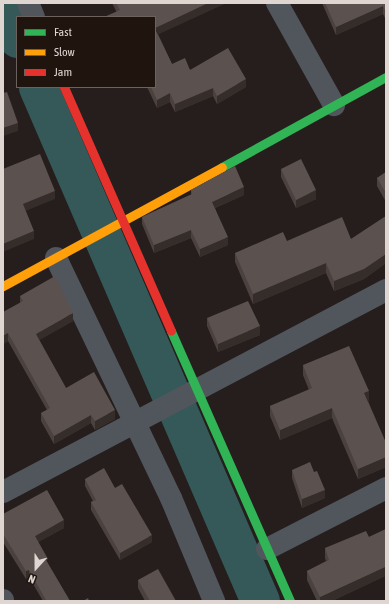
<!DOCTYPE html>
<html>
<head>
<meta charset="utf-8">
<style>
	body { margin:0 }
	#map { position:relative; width:389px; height:604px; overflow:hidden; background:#251e1c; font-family:"Asap Condensed",sans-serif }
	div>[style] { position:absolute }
	.river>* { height:39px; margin:-19.5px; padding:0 19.5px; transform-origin:19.5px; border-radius:19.5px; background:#355959 }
	.street>* { height:22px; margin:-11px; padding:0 11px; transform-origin:11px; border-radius:11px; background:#51555c }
	.fast>* { height:9px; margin:-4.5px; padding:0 4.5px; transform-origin:4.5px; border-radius:4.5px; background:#30b455 }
	.slow>* { height:9px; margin:-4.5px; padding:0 4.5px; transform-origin:4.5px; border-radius:4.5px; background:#ff9f0a }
	.jam>* { height:9px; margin:-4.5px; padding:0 4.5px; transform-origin:4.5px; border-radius:4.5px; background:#e5322d }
	.wall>* { inset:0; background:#4b423f }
	.shaded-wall>* { inset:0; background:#352d2a }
	.building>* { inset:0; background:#5b524f }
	span { translate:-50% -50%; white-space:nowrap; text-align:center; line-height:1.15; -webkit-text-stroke:3px #20140f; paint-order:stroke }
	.frame { position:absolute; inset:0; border:4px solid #dfd6d2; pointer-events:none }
	.legend { position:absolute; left:16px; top:16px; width:140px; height:72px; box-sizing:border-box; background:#20140f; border:1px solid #6c625d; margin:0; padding:5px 7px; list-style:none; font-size:12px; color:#dfd6d2 }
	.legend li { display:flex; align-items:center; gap:8px; height:20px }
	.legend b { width:20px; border:1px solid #6c625d }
	.north { position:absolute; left:16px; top:548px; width:40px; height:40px; -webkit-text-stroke:3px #20140f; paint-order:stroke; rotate:201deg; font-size:11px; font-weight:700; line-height:16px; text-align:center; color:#dfd6d2 }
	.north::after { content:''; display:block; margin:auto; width:14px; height:18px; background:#dfd6d2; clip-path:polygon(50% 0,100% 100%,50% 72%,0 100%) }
</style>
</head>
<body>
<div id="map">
	<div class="river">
		<div style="left:3px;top:6px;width:35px;rotate:66deg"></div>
		<div style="left:38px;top:87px;width:560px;rotate:66.64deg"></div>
	</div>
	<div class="street">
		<div style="left:28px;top:3px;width:15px;rotate:67deg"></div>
		<div style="left:277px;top:3px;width:117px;rotate:60.8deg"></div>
		<div style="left:56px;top:258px;width:266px;rotate:64.4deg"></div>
		<div style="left:171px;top:498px;width:112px;rotate:67.3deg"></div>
		<div style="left:3px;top:492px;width:433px;rotate:-27.8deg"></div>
		<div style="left:267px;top:549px;width:134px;rotate:-27.1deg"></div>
		<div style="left:3px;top:600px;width:1px;rotate:90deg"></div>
	</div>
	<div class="fast">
		<div style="left:222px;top:167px;width:187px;rotate:-28.8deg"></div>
		<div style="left:171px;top:331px;width:295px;rotate:66.2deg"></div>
	</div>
	<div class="slow">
		<div style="left:3px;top:286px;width:249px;rotate:-28.5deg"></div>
	</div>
	<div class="jam">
		<div style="left:64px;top:87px;width:266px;rotate:66.3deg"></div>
	</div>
	<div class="wall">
		<div style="clip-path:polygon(112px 3px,226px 3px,158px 34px,172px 64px,246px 87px,217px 104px,213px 96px,175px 112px,170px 102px,157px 108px,147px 87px,155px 87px)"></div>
		<div style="clip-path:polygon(322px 3px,386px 3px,386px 20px,383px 14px,336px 35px)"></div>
		<div style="clip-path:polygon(281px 169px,316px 199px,296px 208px,281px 177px)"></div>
		<div style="clip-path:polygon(386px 172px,386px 202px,377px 186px,377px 178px)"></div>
		<div style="clip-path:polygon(191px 190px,244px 195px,215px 208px,228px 245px,200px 257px,191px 238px,154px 253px,142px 224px,142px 217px,191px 195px)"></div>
		<div style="clip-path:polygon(386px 216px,386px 263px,364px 279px,334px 291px,326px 273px,253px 304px,235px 262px,235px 253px,287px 241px,351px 239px)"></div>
		<div style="clip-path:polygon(20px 296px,73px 321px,39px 340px,66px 388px,115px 419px,95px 430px,91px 423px,54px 444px,41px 421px,41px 413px,47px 410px,8px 341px,3px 344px,20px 303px)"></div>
		<div style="clip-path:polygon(207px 318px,260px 335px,218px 352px,207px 326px)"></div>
		<div style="clip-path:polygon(303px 365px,369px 401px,368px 401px,386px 443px,386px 467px,358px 479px,332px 418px,280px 440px,270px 416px,270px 406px,309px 390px,303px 375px)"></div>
		<div style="clip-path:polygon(292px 470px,325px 498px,302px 508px,292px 478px)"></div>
		<div style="clip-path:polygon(85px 479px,115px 488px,152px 542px,120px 560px,91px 510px,91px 502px,93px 501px,85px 486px)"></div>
		<div style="clip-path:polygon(3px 514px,64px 528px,38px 542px,48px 564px,70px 601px,43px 601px,29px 577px,26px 579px,3px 542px)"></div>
		<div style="clip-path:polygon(386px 529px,386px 578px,385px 576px,332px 601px,317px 601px,307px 580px,307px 571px,326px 561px,325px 558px,325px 548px,369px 537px)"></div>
		<div style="clip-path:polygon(138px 580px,176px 601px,145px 601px,138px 588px)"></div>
	</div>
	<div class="shaded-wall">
		<div style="clip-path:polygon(208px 3px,226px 3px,155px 36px,155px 28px)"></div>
		<div style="clip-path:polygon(383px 6px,383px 14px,336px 35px,336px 27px)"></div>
		<div style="clip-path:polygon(246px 79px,246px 87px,217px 104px,217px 96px)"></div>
		<div style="clip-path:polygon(213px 88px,213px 96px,175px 112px,175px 104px)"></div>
		<div style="clip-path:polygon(170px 93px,170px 102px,157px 108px,157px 100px)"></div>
		<div style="clip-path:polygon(18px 123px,18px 131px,3px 136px,3px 128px)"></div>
		<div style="clip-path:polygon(244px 187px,244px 195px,212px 209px,212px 202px)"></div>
		<div style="clip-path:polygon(316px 190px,316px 199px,296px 208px,296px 200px)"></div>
		<div style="clip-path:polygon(55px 191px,55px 199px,23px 212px,23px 204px)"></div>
		<div style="clip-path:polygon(191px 230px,191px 238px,154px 253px,154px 245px)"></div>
		<div style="clip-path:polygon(34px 231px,34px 239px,3px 252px,3px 244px)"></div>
		<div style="clip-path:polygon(228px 237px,228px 245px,200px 257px,200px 249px)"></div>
		<div style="clip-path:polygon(386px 254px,386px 263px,364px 279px,334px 291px,334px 281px)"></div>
		<div style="clip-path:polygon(326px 263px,326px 273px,253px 304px,253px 294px)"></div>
		<div style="clip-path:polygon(73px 313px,73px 321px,36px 342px,36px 334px)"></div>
		<div style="clip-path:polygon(260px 326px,260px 335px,218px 352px,218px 344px)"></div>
		<div style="clip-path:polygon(8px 333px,8px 341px,3px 344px,3px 336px)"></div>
		<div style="clip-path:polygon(369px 391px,369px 401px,364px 403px,364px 393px)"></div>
		<div style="clip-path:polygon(332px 408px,332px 418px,280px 440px,280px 430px)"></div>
		<div style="clip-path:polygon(115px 410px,115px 419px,95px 430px,95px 421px)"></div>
		<div style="clip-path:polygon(91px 415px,91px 423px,54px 444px,54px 436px)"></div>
		<div style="clip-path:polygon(386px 457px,386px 467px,358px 479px,358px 469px)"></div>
		<div style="clip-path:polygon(325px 490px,325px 498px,302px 508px,302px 499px)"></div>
		<div style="clip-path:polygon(64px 520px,64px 528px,35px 544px,35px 536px)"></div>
		<div style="clip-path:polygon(152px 535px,152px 542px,120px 560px,120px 553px)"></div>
		<div style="clip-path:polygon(385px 567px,385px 576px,332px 601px,320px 601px,320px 597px)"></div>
		<div style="clip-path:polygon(29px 570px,29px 577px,26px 579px,26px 571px)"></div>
	</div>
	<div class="building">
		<div style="clip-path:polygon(116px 3px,208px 3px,155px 28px,155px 17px,104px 17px,120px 10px)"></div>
		<div style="clip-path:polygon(325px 3px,386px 3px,386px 12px,383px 6px,336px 27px)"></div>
		<div style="clip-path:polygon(155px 29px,172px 64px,185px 58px,190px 70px,228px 48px,246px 79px,217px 96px,213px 88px,175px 104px,170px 93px,157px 100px,151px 87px,155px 87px)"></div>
		<div style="clip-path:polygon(7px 92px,18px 123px,3px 128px,3px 93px)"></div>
		<div style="clip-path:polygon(40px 154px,55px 191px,23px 204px,34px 231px,3px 244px,3px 169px)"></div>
		<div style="clip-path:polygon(301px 159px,316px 190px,296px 200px,281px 169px)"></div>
		<div style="clip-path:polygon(235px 166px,244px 187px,212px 202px,228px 237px,200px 249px,191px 230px,154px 245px,142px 217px,192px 194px,191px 190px)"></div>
		<div style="clip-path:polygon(386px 172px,386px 193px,377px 178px)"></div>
		<div style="clip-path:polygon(386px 216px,386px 254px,364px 269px,334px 281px,326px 263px,253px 294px,235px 253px,283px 232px,287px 241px,342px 217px,351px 239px)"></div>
		<div style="clip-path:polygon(55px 276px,73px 313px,36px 334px,66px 388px,94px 372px,115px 410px,95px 421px,91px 415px,54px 436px,41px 413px,50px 408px,8px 333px,3px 336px,3px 312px,23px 301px,20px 296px)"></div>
		<div style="clip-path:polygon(248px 301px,260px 326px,218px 344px,207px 318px)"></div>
		<div style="clip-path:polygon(349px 346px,369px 391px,364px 393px,386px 443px,386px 457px,358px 469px,332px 408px,280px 430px,270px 406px,312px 388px,303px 365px)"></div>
		<div style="clip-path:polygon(310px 462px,314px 472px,317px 471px,325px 490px,302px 499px,292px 470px)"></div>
		<div style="clip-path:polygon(104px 468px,115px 488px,122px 484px,152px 535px,120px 553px,91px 502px,96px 500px,85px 479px)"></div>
		<div style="clip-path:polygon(47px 490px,64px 520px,35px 536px,48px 559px,46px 560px,70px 601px,44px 601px,46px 600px,29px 570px,26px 571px,3px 534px,3px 514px)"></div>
		<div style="clip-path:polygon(386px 529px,386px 569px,385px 567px,320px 597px,307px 571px,329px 560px,325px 548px,366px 531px,369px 537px)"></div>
		<div style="clip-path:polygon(158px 569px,176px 601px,150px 601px,138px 580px)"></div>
		<div style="clip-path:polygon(88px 598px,89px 601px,83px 601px)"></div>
	</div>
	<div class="frame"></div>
	<ul class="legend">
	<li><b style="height:5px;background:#30b455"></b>Fast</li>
	<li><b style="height:5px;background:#ff9f0a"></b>Slow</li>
	<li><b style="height:5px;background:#e5322d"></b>Jam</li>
	</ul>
	<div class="north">N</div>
</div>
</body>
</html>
